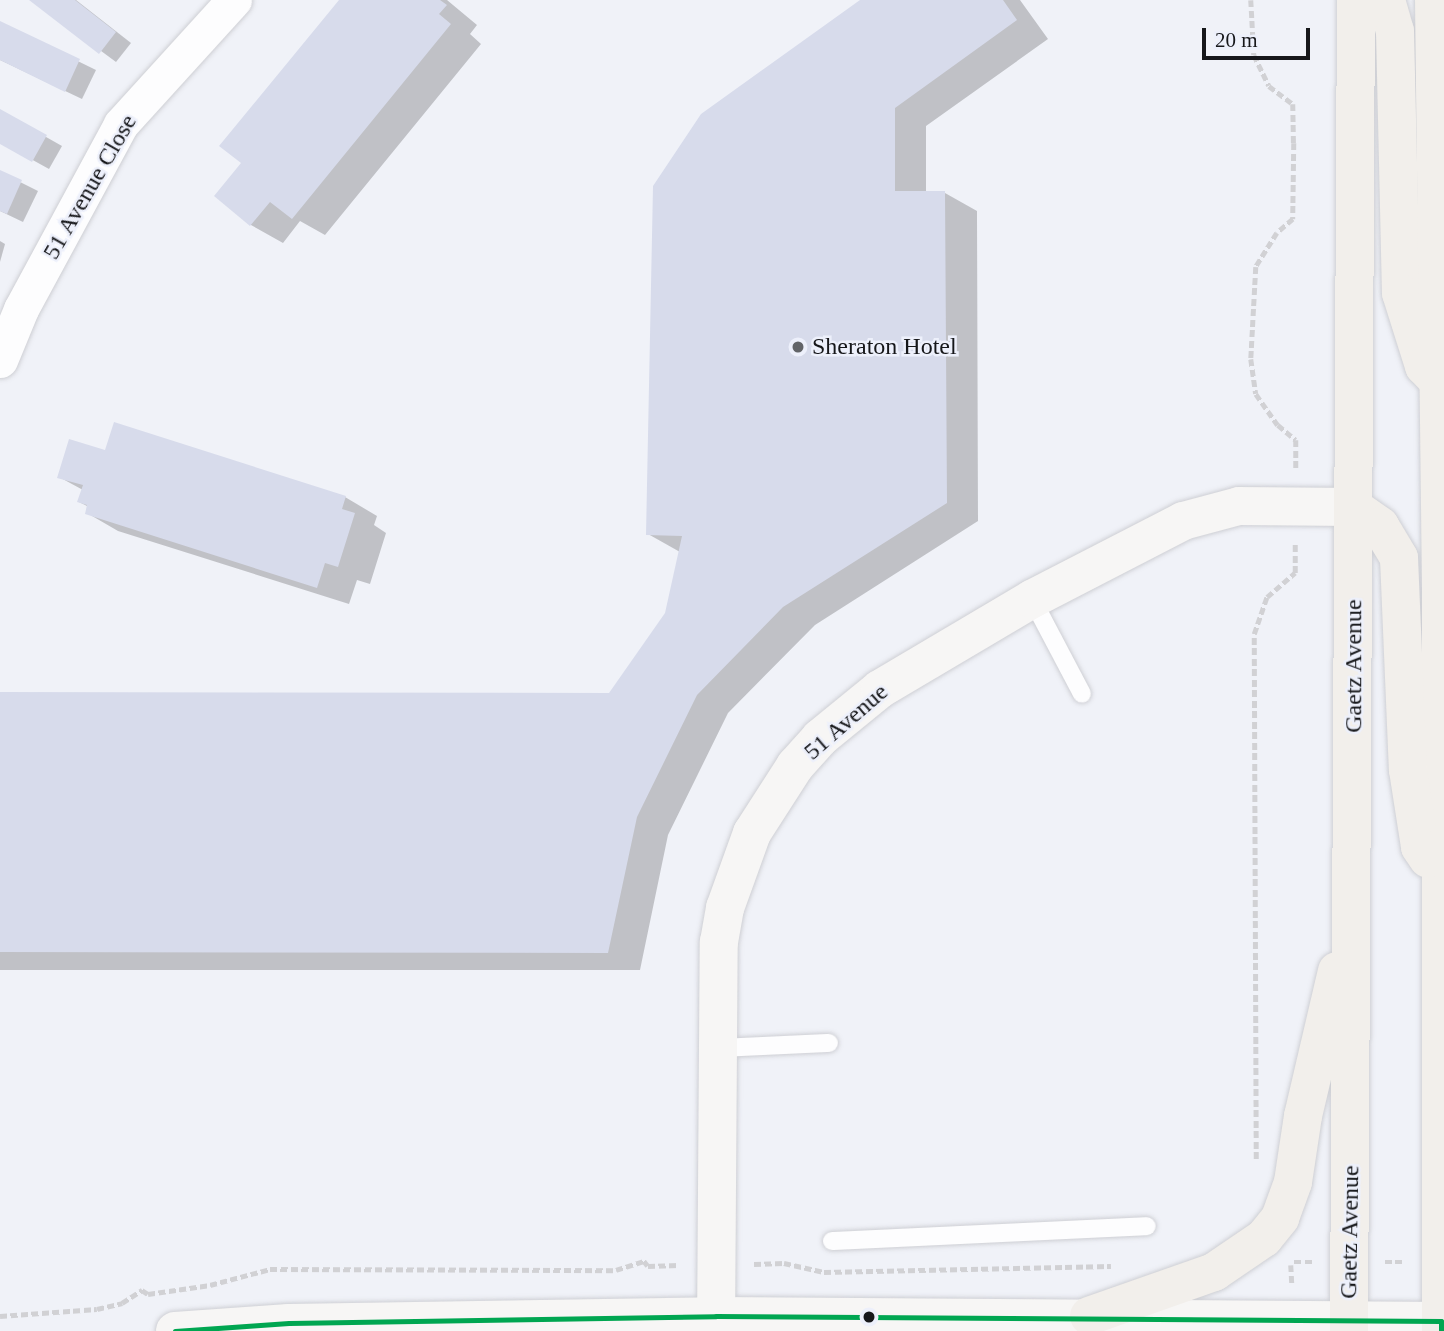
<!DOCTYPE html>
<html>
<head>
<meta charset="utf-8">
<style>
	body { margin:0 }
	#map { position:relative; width:1444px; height:1331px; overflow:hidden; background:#f0f2f8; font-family:"Times New Roman",serif }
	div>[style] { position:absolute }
	.shadow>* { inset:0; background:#0003 }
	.building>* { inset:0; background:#d7dbeb }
	.path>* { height:4.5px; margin-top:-2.25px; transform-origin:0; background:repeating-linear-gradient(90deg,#d1d1d4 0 7px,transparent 0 10.5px) }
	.roads { filter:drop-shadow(0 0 2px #cecfd4) drop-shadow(0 0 2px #cecfd4) }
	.lane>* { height:18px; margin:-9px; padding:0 9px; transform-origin:9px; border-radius:9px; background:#fdfdfe }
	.street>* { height:35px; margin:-17.5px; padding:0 17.5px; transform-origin:17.5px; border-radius:17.5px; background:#fdfdfe }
	.secondary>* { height:38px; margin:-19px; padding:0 19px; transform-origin:19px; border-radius:19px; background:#f7f6f5 }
	.primary>* { height:38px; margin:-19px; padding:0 19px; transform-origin:19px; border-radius:19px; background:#f2efeb }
	.bus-1>* { height:5px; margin:-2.5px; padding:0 2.5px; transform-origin:2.5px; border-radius:2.5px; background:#00a651 }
	.dots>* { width:19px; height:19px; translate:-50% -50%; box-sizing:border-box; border:4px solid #edf0fb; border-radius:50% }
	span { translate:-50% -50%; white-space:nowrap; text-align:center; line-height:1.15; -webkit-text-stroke:5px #edf0fb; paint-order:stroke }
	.street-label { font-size:24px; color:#16171a }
	.poi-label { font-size:24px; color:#16171a }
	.left { translate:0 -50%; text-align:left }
	.scale { position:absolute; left:1202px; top:28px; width:108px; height:32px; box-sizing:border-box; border:4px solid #16171a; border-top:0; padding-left:9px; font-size:21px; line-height:24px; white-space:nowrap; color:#16171a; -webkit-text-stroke:5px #edf0fb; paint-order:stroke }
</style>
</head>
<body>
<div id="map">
	<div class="shadow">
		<div style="clip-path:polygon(32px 0,76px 0,131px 43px,116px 62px)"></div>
		<div style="clip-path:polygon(341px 0,447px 0,477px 25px,470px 34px,481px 44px,325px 235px,300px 221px,283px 243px,251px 225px,243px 163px)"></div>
		<div style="clip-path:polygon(863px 0,1020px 0,1048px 39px,926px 126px,926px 193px,945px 193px,977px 211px,978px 521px,815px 625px,728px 713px,668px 835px,640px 970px,0 970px,0 693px,610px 694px,666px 614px,680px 552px,648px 534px)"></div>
		<div style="clip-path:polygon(0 23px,96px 70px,82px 99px,0 60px)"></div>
		<div style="clip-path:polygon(0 111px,62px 146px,49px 169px,0 142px)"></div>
		<div style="clip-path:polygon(0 172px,38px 191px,23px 222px,0 211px)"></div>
		<div style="clip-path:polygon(0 241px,5px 244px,0 262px)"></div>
		<div style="clip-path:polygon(106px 452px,345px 497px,377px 516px,374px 525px,386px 533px,370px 584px,357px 580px,349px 604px,118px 531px,87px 513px,89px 507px,79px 502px,83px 490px,59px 477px)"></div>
	</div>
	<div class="building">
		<div style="clip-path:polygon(29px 0,75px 0,116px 32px,99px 54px)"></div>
		<div style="clip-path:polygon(339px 0,440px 0,447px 5px,439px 14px,451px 24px,292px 219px,270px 202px,250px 226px,214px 196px,241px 163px,219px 146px)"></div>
		<div style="clip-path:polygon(860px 0,1003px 0,1017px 20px,895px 108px,895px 191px,945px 191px,947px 503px,783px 607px,697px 695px,637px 817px,608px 953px,0 952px,0 692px,609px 693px,665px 613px,682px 536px,646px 535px,653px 186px,701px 114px)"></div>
		<div style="clip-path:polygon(0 21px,80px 59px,65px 92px,0 60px)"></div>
		<div style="clip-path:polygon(0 109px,47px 135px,32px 162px,0 144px)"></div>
		<div style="clip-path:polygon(0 170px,22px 180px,7px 214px,0 211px)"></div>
		<div style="clip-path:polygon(114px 422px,346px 496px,342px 509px,355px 513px,338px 567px,325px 563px,317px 588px,85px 514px,87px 505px,77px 502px,83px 485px,57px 478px,69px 439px,105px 450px)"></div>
	</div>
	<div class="path">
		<div style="left:1251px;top:0;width:55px;rotate:86.9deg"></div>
		<div style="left:1254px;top:55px;width:34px;rotate:64deg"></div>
		<div style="left:1269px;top:86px;width:30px;rotate:37deg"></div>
		<div style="left:1293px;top:104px;width:39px;rotate:89deg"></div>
		<div style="left:1294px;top:143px;width:76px;rotate:90.8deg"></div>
		<div style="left:1293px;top:219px;width:21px;rotate:139deg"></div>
		<div style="left:1277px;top:233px;width:40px;rotate:122deg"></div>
		<div style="left:1256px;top:267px;width:92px;rotate:93.1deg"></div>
		<div style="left:1251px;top:359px;width:35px;rotate:82deg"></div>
		<div style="left:1256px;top:394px;width:38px;rotate:55deg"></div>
		<div style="left:1278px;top:425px;width:23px;rotate:40deg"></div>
		<div style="left:1296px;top:440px;width:31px;rotate:90deg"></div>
		<div style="left:1256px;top:1159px;width:525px;rotate:-90.22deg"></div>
		<div style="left:1254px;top:634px;width:39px;rotate:-71deg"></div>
		<div style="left:1267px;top:597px;width:37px;rotate:-41deg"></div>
		<div style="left:1295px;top:573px;width:30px;rotate:-90deg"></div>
		<div style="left:1294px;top:1262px;width:20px"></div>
		<div style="left:1385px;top:1262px;width:20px"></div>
		<div style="left:754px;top:1264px;width:30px;rotate:-2deg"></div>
		<div style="left:784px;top:1263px;width:41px;rotate:12.7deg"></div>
		<div style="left:824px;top:1272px;width:287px;rotate:-1.2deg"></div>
		<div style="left:1291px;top:1265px;width:20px;rotate:87deg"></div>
		<div style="left:0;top:1316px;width:97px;rotate:-4.1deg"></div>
		<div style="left:97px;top:1309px;width:26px;rotate:-13deg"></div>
		<div style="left:122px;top:1303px;width:24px;rotate:-33deg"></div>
		<div style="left:142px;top:1290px;width:7px;rotate:34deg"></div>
		<div style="left:148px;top:1294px;width:63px;rotate:-8.3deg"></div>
		<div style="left:210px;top:1285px;width:62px;rotate:-14.9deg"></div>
		<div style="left:270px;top:1269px;width:346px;rotate:0.2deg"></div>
		<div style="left:616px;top:1270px;width:29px;rotate:-18deg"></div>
		<div style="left:644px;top:1261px;width:6px;rotate:51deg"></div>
		<div style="left:648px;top:1266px;width:31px;rotate:-2deg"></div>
	</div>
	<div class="roads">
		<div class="lane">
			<div style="left:1032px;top:599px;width:107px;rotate:62.2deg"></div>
			<div style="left:718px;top:1048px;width:111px;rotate:-2.6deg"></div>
			<div style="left:832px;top:1241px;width:315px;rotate:-2.7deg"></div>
		</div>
		<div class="street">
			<div style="left:0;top:360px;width:55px;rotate:-67.6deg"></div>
			<div style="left:21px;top:309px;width:210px;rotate:-61.6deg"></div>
			<div style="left:121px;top:124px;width:168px;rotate:-47.7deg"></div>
		</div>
		<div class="secondary">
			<div style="left:175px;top:1331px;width:114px;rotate:-4deg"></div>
			<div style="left:289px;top:1323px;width:427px;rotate:-0.9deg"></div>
			<div style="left:716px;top:1316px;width:728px;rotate:0.39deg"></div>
			<div style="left:716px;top:1331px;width:389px;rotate:-89.6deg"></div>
			<div style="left:719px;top:942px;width:35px;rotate:-80deg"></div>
			<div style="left:725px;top:908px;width:80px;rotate:-70.2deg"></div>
			<div style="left:752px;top:833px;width:80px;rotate:-57.3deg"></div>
			<div style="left:795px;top:766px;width:38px;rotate:-48deg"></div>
			<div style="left:820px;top:738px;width:77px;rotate:-39.2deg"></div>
			<div style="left:880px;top:689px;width:177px;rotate:-30.6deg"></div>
			<div style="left:1032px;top:599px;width:170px;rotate:-27.3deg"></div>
			<div style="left:1183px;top:521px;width:58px;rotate:-15deg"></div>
			<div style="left:1239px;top:506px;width:114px;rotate:0.5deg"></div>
		</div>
		<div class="primary">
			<div style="left:1386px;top:0;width:32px;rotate:74deg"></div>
			<div style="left:1395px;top:31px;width:262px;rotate:88.7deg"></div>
			<div style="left:1401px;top:293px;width:77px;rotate:72.5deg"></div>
			<div style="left:1424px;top:366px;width:19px;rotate:47deg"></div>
			<div style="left:1434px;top:0;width:587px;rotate:89.32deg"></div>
			<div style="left:1441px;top:587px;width:744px;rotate:90deg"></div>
			<div style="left:1353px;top:507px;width:33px;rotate:35deg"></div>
			<div style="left:1380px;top:526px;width:37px;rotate:59deg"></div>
			<div style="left:1399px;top:558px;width:212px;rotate:87.6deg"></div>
			<div style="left:1408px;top:770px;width:78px;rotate:81.1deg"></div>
			<div style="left:1420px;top:847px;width:14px;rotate:56deg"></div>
			<div style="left:1089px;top:1316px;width:133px;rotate:-19.4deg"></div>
			<div style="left:1214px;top:1272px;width:60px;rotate:-34.2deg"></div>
			<div style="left:1264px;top:1238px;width:26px;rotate:-51deg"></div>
			<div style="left:1280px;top:1218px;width:38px;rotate:-70deg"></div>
			<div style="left:1293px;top:1182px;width:67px;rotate:-81.4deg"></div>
			<div style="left:1303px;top:1116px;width:149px;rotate:-76.8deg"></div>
			<div style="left:1349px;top:1331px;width:1331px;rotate:-89.7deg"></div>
		</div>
	</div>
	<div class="bus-1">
		<div style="left:175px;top:1331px;width:114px;rotate:-4deg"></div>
		<div style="left:289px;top:1323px;width:427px;rotate:-0.9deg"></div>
		<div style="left:716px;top:1316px;width:725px;rotate:0.4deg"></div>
		<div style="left:1441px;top:1321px;width:10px;rotate:90deg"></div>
	</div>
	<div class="dots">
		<div style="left:798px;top:347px;background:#626468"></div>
		<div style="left:869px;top:1317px;background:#16171a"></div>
	</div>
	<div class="street-label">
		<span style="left:90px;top:187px;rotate:-60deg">51 Avenue Close</span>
		<span style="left:1354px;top:666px;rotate:-90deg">Gaetz Avenue</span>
		<span style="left:846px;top:722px;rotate:-41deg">51 Avenue</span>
		<span style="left:1350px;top:1232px;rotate:-89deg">Gaetz Avenue</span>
	</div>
	<div class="poi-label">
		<span class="left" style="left:812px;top:347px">Sheraton Hotel</span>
	</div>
	<div class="scale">20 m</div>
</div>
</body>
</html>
